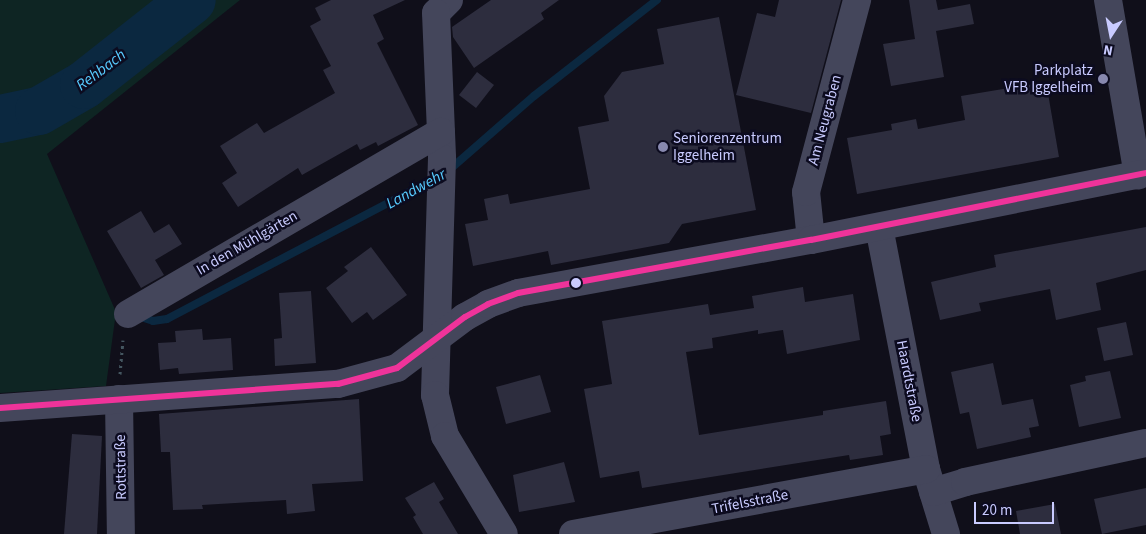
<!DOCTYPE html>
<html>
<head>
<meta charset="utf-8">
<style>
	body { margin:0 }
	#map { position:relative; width:1146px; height:534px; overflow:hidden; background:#100f1a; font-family:"Source Sans 3",sans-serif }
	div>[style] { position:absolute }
	.green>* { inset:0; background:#0e2523 }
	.stream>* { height:8px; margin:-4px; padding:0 4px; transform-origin:4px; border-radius:4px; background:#0b2840 }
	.river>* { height:48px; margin:-24px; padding:0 24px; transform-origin:24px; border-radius:24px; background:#0b2840 }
	.building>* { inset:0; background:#2d2d3e }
	.path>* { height:3px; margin-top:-1.5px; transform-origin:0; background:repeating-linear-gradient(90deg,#445660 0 2.5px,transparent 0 6.5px) }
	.minor>* { height:28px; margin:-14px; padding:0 14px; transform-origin:14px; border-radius:14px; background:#44465b }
	.bus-1>* { height:6px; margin:-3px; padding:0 3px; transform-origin:3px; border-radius:3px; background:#ef339a }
	.dots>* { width:14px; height:14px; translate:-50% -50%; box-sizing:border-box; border:2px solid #0c0b1f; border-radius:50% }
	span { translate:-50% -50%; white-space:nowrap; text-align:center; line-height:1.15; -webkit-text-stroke:5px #0c0b1f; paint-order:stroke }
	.poi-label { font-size:15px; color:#c9cbff }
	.right { translate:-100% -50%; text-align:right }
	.left { translate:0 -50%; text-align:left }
	.street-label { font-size:15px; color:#c9cbff }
	.water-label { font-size:16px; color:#57cbff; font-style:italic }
	.north { position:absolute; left:1086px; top:10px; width:50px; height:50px; -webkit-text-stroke:4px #0c0b1f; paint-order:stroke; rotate:191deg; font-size:14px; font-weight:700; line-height:20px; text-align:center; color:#c9cbff }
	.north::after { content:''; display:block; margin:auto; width:18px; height:22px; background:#c9cbff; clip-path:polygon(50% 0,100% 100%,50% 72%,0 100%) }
	.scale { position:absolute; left:974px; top:502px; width:80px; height:22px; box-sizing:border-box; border:2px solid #c9cbff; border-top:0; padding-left:6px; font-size:15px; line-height:18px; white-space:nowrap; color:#c9cbff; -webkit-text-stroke:4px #0c0b1f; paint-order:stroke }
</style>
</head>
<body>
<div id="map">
	<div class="green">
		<div style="clip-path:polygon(0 0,240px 0,47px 154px,116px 312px,106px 386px,0 393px)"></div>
	</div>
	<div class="stream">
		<div style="left:448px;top:171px;width:114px;rotate:-41.1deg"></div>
		<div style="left:534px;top:96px;width:156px;rotate:-38deg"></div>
		<div style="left:141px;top:317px;width:13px;rotate:18deg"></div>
		<div style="left:153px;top:321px;width:14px;rotate:-8deg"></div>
		<div style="left:167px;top:319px;width:304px;rotate:-27.7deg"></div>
	</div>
	<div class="river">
		<div style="left:0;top:119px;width:40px;rotate:-12deg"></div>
		<div style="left:39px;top:111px;width:52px;rotate:-30deg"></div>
		<div style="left:84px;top:85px;width:137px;rotate:-38.2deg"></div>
	</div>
	<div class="building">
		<div style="clip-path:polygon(331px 0,405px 0,373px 15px,384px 39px,377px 43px,418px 125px,378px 146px,376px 142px,360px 150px,357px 144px,302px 175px,298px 168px,238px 207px,222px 183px,237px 173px,220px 146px,257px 123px,264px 133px,335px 93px,323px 70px,331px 66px,310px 26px,321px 20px,315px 8px)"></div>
		<div style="clip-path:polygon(491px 0,559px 0,541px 13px,544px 19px,474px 68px,453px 37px,452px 27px)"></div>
		<div style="clip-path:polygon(779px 0,841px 0,811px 113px,736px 95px,757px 13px,775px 17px)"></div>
		<div style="clip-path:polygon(909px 0,936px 0,938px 10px,970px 4px,974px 24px,936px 31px,944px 77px,891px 86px,883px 44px,915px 39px)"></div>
		<div style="clip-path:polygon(719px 17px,756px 210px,682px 224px,669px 243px,551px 265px,548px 251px,473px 266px,465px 224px,488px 220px,484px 199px,508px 194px,510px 204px,590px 189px,578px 127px,609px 121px,604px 96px,622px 72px,664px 64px,657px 29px)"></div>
		<div style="clip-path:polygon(477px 72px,494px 85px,476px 108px,459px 95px)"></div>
		<div style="clip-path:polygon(1046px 82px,1059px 157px,857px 194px,847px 138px,892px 130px,891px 124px,916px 119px,918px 129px,965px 120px,961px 96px)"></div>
		<div style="clip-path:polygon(141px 211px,154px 233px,169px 224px,182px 244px,155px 260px,164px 275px,141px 288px,107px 231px)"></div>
		<div style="clip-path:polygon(1146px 227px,1146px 270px,1096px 283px,1101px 310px,1056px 320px,1050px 289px,979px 303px,981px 311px,940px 320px,931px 282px,996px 267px,994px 255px)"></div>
		<div style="clip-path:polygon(371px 247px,407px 295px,373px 320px,367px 312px,352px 323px,326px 288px,348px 271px,344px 267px)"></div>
		<div style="clip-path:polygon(803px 287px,805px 302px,853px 294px,860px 340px,787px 354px,783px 330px,758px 334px,758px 330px,712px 338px,713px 348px,686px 352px,699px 435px,823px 415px,823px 411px,886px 401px,891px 434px,880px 436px,883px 455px,850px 460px,849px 455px,642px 488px,639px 471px,600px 478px,584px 389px,612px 384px,602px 321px,708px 304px,710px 315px,754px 308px,752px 296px)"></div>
		<div style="clip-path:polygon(311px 291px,316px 363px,275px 366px,274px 339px,282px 338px,279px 293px)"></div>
		<div style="clip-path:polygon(1126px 322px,1133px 355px,1104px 361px,1097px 328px)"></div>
		<div style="clip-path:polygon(202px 329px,203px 340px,231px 338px,233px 370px,179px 374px,178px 368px,160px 370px,158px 343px,176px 342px,175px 331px)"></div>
		<div style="clip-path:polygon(993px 363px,1002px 405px,1033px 399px,1039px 426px,1029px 428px,1031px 437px,977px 449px,969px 412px,960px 414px,951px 372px)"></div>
		<div style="clip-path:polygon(1110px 371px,1121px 418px,1079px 427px,1070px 385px,1086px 381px,1085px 376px)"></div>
		<div style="clip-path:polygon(540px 375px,551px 412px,506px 424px,496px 387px)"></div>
		<div style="clip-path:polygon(359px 399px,363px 481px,312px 484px,315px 511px,287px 514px,286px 500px,202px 505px,203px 509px,173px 510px,170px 452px,161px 452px,159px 414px)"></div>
		<div style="clip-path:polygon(72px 434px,102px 436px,97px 534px,64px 534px)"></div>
		<div style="clip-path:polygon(564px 462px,575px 502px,519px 512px,513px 475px)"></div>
		<div style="clip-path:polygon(434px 482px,444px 499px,439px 502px,458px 534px,423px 534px,413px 517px,416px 515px,405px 498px)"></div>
		<div style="clip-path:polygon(1146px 488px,1146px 525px,1102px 534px,1094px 499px)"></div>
		<div style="clip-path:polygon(1055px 504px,1061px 534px,1020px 534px,1016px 511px)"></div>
	</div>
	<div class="path">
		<div style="left:120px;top:374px;width:34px;rotate:-85deg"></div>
	</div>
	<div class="minor">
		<div style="left:449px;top:0;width:18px;rotate:135deg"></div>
		<div style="left:436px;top:13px;width:145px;rotate:87.6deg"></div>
		<div style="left:442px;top:158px;width:237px;rotate:91.7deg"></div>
		<div style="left:435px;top:395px;width:42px;rotate:76.3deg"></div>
		<div style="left:445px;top:436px;width:114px;rotate:59deg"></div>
		<div style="left:1108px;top:0;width:178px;rotate:80.3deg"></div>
		<div style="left:879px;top:227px;width:247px;rotate:79deg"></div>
		<div style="left:926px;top:469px;width:68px;rotate:72.9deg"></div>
		<div style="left:811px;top:240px;width:48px;rotate:-95.9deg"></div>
		<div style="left:806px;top:192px;width:199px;rotate:-75.1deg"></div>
		<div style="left:128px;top:314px;width:362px;rotate:-30.2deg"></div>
		<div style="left:119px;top:399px;width:135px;rotate:89.2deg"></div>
		<div style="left:0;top:408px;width:339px;rotate:-4.1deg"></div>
		<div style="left:338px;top:384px;width:61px;rotate:-15.2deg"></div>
		<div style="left:397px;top:368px;width:85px;rotate:-36.9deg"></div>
		<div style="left:465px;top:317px;width:26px;rotate:-29deg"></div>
		<div style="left:488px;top:304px;width:32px;rotate:-20deg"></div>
		<div style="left:518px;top:293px;width:298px;rotate:-10.3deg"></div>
		<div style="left:811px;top:240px;width:342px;rotate:-11.3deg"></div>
		<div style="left:933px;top:492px;width:34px;rotate:-17deg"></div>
		<div style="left:965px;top:482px;width:185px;rotate:-12.2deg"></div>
		<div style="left:573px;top:534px;width:359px;rotate:-10.4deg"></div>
	</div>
	<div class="bus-1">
		<div style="left:0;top:408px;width:339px;rotate:-4.1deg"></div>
		<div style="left:338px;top:384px;width:61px;rotate:-15.2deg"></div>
		<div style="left:397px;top:368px;width:85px;rotate:-36.9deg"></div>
		<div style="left:465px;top:317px;width:26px;rotate:-29deg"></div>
		<div style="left:488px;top:304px;width:32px;rotate:-20deg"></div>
		<div style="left:518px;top:293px;width:298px;rotate:-10.3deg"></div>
		<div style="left:811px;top:240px;width:342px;rotate:-11.3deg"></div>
	</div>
	<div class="dots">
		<div style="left:1103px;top:79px;background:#8889af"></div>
		<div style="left:663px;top:147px;background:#8889af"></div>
		<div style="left:576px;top:283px;background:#c9cbff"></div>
	</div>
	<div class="poi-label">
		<span class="right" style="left:1093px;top:79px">Parkplatz<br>VFB Iggelheim</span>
		<span class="left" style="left:673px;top:147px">Seniorenzentrum<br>Iggelheim</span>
	</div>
	<div class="street-label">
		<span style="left:825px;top:120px;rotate:-75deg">Am Neugraben</span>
		<span style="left:247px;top:243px;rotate:-30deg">In den Mühlgärten</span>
		<span style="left:909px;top:381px;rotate:79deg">Haardtstraße</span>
		<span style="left:121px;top:467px;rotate:-91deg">Rottstraße</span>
		<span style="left:750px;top:502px;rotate:-11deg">Trifelsstraße</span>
	</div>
	<div class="water-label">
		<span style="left:101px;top:70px;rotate:-37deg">Rehbach</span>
		<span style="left:416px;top:189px;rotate:-29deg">Landwehr</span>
	</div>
	<div class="north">N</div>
	<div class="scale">20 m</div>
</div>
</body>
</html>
